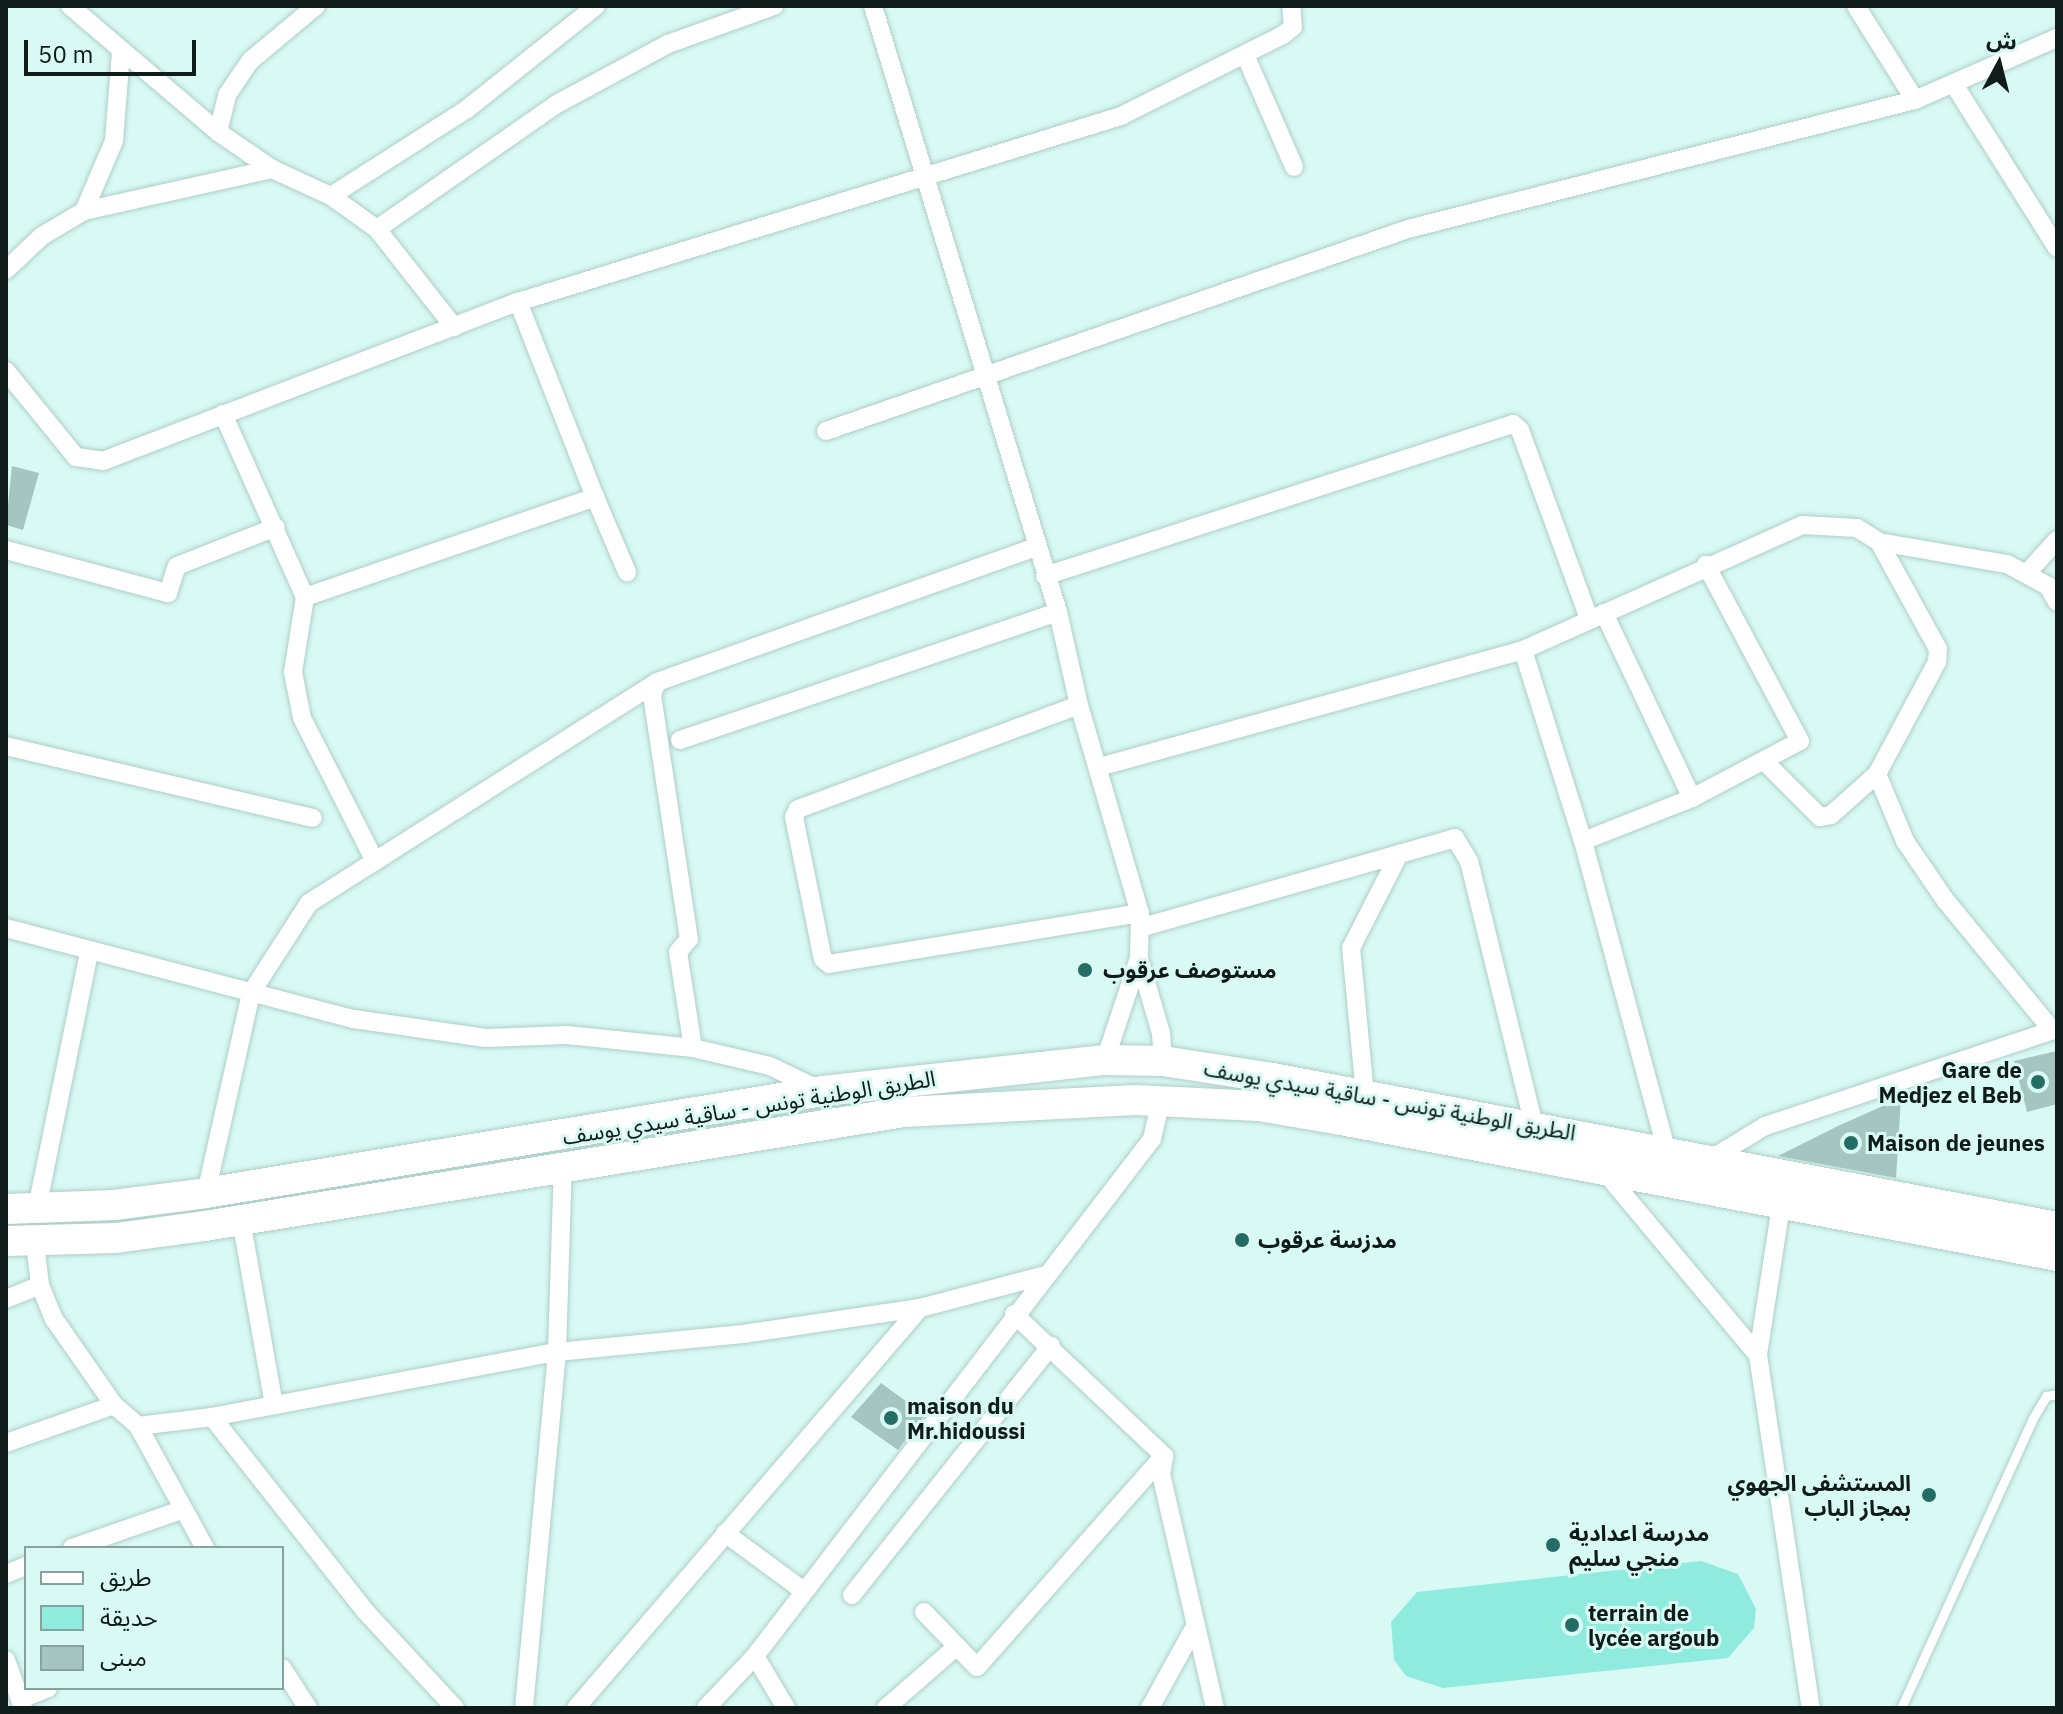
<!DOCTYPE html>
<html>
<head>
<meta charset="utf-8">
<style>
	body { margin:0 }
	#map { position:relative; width:2063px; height:1714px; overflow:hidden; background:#d8f9f4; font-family:"IBM Plex Sans","Noto Sans Arabic",sans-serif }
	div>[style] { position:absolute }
	.green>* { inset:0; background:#90ebdf }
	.building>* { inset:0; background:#a5c5c0 }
	.roads { filter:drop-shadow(0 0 2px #aecec9) drop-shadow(0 0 2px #aecec9) }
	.service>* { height:9px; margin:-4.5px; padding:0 4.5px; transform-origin:4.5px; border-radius:4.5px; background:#fff }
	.minor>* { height:18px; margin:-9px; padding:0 9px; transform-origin:9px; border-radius:9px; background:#fff }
	.primary>* { height:30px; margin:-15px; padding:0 15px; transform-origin:15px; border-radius:15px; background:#fff }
	.dots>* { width:22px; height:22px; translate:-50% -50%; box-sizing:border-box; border:4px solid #d8f9f4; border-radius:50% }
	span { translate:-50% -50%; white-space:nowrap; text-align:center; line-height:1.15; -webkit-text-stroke:6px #d8f9f4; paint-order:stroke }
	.poi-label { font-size:22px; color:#101c1a; font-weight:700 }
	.left { translate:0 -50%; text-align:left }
	.right { translate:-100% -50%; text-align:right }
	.street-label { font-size:22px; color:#101c1a }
	.frame { position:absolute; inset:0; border:8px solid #101c1a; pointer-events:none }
	.legend { position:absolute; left:24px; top:1546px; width:260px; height:144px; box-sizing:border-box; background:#d8f9f4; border:2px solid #88a19d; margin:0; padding:10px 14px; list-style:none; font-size:24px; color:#101c1a }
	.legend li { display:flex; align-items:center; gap:16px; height:40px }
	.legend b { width:40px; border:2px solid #88a19d }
	.north { position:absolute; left:1959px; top:24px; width:80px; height:80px; -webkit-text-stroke:6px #d8f9f4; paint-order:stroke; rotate:7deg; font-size:22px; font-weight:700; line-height:32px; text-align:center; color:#101c1a }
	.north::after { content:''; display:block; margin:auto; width:28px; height:36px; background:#101c1a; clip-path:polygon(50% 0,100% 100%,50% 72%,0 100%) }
	.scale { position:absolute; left:24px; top:40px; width:172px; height:36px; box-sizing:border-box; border:4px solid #101c1a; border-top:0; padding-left:10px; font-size:24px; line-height:28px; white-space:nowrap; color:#101c1a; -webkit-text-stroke:6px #d8f9f4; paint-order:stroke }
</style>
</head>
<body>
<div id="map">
	<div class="green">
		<div style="clip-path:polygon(1701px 1561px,1738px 1574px,1756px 1609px,1754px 1628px,1728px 1658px,1443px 1688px,1406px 1676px,1394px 1660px,1391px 1622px,1417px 1592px)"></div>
	</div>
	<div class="building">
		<div style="clip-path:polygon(12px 466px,39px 473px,23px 530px,6px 525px)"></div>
		<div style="clip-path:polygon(2057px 1051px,2057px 1104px,2027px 1112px,2014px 1061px)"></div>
		<div style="clip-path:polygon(1901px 1098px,1896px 1178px,1778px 1156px,1840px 1125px)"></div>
		<div style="clip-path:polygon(881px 1383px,925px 1415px,898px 1450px,851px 1417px)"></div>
	</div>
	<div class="roads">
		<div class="service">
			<div style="left:1901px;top:1708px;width:319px;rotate:-65.5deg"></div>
			<div style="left:2033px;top:1418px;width:26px;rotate:-59deg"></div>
			<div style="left:2046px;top:1396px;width:11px;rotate:-10deg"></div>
		</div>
		<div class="minor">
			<div style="left:70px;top:6px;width:194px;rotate:40.4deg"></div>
			<div style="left:218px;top:132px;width:65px;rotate:34.4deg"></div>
			<div style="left:272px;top:169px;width:65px;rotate:24.6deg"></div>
			<div style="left:331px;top:196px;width:57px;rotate:35.7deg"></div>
			<div style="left:377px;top:229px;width:125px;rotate:51.8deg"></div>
			<div style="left:873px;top:6px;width:634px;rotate:73.02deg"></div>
			<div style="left:1058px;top:612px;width:95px;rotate:77.3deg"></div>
			<div style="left:1079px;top:705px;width:217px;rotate:73.7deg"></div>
			<div style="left:1140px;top:913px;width:45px;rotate:91.3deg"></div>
			<div style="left:1139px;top:958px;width:108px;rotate:108.4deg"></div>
			<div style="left:1856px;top:6px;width:111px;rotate:57.9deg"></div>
			<div style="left:1246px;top:57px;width:120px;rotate:66.4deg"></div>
			<div style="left:1955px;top:86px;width:191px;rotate:57.8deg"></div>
			<div style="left:218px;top:132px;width:38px;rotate:-76deg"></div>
			<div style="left:227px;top:95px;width:41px;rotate:-55.9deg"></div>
			<div style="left:250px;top:61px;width:86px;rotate:-39.8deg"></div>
			<div style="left:331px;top:196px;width:161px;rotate:-32.6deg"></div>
			<div style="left:467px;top:109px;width:165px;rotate:-38.6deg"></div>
			<div style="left:84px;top:211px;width:76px;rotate:-66.8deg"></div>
			<div style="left:114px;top:141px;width:88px;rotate:-85.5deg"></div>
			<div style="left:377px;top:229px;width:219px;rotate:-34.8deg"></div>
			<div style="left:557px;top:104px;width:126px;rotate:-28.4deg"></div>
			<div style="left:668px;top:44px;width:113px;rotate:-19.7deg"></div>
			<div style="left:6px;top:270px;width:50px;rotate:-43.4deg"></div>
			<div style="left:42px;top:236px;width:49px;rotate:-30.8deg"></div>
			<div style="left:84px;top:211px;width:193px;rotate:-12.6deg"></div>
			<div style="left:6px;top:371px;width:111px;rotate:50.9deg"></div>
			<div style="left:76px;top:457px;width:27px;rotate:8deg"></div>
			<div style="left:103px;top:461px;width:444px;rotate:-21deg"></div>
			<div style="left:518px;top:302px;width:631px;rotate:-17.14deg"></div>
			<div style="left:1121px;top:116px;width:181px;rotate:-26.6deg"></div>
			<div style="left:1283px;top:35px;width:13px;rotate:-39deg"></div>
			<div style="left:1293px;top:27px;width:21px;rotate:-95deg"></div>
			<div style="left:223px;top:414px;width:201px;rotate:65.9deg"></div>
			<div style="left:305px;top:597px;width:307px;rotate:-19deg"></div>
			<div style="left:595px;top:497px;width:210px;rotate:-111.5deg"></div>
			<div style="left:826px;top:431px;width:616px;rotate:-19.14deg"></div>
			<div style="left:1408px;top:229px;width:523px;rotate:-14.28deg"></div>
			<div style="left:1915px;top:100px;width:155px;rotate:-23.6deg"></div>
			<div style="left:595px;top:497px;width:82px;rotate:66.9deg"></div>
			<div style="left:1879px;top:542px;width:130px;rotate:9.8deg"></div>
			<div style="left:2007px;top:564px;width:47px;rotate:28.2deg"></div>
			<div style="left:2048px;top:586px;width:18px;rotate:61deg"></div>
			<div style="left:6px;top:550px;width:168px;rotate:14.9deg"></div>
			<div style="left:168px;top:593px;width:28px;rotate:-72deg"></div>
			<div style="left:177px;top:566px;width:106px;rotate:-21.5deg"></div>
			<div style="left:2028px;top:572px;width:43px;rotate:-47.8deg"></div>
			<div style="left:1045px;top:576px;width:492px;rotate:-18deg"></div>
			<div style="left:1513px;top:424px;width:9px;rotate:41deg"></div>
			<div style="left:1520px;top:430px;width:201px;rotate:69.9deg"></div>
			<div style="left:305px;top:597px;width:76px;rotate:99.1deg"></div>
			<div style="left:293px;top:672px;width:47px;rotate:78.9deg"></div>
			<div style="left:302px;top:718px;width:161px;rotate:63deg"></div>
			<div style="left:1604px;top:613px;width:205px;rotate:64.6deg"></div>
			<div style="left:1523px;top:650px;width:200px;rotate:72.6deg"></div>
			<div style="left:1583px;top:841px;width:319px;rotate:74.9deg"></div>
			<div style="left:657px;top:682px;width:14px;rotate:111deg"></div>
			<div style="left:652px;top:695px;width:247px;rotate:81.4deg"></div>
			<div style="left:689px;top:939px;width:17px;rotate:130deg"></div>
			<div style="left:678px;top:952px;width:97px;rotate:81.1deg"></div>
			<div style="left:1079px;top:705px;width:300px;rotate:159.7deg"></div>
			<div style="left:798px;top:809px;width:9px;rotate:117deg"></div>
			<div style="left:794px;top:817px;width:145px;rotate:78.5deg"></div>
			<div style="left:823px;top:959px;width:8px;rotate:40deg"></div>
			<div style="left:829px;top:964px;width:315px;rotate:-9.3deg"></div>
			<div style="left:680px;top:740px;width:399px;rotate:-18.7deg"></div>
			<div style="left:6px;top:746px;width:315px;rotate:13.2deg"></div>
			<div style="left:1765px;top:762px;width:78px;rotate:45deg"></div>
			<div style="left:1820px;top:817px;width:11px;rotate:-10deg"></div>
			<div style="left:1831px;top:815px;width:62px;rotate:-41.7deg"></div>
			<div style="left:1099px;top:767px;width:440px;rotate:-15.4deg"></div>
			<div style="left:1523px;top:650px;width:306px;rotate:-24.1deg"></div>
			<div style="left:1802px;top:525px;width:55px;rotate:3.1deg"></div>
			<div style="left:1857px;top:528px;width:26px;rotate:32deg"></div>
			<div style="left:1879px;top:542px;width:122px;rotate:61.1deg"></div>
			<div style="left:1938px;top:649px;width:13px;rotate:94deg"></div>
			<div style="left:1937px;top:662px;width:127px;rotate:118.2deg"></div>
			<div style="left:1877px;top:774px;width:73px;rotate:67.3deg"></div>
			<div style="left:1905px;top:841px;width:73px;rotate:55.7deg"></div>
			<div style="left:1946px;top:901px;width:167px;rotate:50.6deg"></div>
			<div style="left:1583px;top:841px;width:117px;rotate:-21.5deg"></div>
			<div style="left:1692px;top:798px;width:122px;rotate:-27.8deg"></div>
			<div style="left:1800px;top:741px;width:200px;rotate:-118.1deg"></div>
			<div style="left:1143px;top:927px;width:324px;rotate:-15.9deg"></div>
			<div style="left:1455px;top:838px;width:27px;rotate:59deg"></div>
			<div style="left:1469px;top:861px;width:272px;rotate:76.2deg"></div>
			<div style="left:6px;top:928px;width:360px;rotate:14.7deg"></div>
			<div style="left:354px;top:1019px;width:133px;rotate:8.2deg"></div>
			<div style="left:486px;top:1038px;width:81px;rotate:-2.1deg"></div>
			<div style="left:567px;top:1035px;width:127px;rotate:5.9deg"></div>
			<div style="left:693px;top:1048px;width:79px;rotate:13.2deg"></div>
			<div style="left:770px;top:1066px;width:58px;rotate:25.7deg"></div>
			<div style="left:1139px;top:958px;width:78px;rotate:73.7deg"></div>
			<div style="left:1161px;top:1033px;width:28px;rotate:86deg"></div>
			<div style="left:1365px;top:1095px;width:148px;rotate:-95.4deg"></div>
			<div style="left:1351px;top:948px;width:106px;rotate:-62.9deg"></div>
			<div style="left:1711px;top:1159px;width:63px;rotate:-31.4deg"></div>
			<div style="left:1765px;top:1126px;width:308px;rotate:-18.4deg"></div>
			<div style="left:1604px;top:1171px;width:240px;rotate:50.1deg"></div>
			<div style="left:206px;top:1193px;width:205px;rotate:-77.3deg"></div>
			<div style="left:251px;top:993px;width:107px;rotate:-57.2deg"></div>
			<div style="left:309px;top:903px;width:412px;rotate:-32.4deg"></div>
			<div style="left:657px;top:682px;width:400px;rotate:-19.6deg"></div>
			<div style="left:1781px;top:1206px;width:151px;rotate:98.8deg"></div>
			<div style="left:1758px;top:1355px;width:357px;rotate:81.5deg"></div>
			<div style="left:37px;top:1208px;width:260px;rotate:-78.5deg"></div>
			<div style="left:241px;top:1220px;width:188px;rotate:79.9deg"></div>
			<div style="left:35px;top:1242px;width:43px;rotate:83.4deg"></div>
			<div style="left:40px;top:1285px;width:37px;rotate:68deg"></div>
			<div style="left:54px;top:1319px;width:105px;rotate:55.1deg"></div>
			<div style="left:114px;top:1405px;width:32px;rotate:41deg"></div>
			<div style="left:138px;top:1426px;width:139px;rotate:61.2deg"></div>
			<div style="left:6px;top:1299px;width:37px;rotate:-22deg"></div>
			<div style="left:1014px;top:1314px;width:207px;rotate:43.4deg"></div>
			<div style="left:212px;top:1417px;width:248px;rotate:51.7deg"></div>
			<div style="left:366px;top:1612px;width:131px;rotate:47.2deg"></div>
			<div style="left:138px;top:1426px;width:75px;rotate:-6.9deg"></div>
			<div style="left:212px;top:1417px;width:351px;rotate:-10.7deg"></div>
			<div style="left:557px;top:1352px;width:187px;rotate:-5.5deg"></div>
			<div style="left:743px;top:1334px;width:179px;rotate:-8.4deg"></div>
			<div style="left:920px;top:1308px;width:130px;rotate:-14.7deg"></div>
			<div style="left:6px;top:1443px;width:114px;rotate:-19.4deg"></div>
			<div style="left:1164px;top:1456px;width:18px;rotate:99deg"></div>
			<div style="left:1161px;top:1474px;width:240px;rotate:77deg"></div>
			<div style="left:725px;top:1533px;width:94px;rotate:36.4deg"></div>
			<div style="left:72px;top:1548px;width:115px;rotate:-19.2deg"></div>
			<div style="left:6px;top:1574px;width:22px;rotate:-22deg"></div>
			<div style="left:852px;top:1595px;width:319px;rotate:-51.4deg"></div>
			<div style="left:924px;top:1612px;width:76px;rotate:46.1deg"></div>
			<div style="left:977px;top:1667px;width:282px;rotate:-48.5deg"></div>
			<div style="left:755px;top:1656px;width:61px;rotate:59.2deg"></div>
			<div style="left:6px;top:1660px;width:51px;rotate:70.5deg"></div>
			<div style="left:282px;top:1668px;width:48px;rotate:57deg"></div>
			<div style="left:20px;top:1699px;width:30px;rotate:-21deg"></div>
			<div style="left:524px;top:1708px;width:358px;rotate:-84.7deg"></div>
			<div style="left:557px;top:1352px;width:186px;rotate:-88.2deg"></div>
			<div style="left:576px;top:1708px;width:528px;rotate:-49.3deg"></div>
			<div style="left:706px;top:1708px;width:71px;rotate:-46.7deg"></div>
			<div style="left:755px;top:1656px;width:652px;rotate:-52.48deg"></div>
			<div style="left:1152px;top:1139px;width:39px;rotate:-77deg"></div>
			<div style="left:886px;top:1708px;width:94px;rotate:-41.1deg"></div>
			<div style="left:1150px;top:1708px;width:89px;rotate:-61.1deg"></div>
		</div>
		<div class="primary">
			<div style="left:6px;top:1209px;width:108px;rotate:-2.1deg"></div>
			<div style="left:114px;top:1205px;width:93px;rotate:-7.4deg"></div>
			<div style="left:206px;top:1193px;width:625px;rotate:-9.39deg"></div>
			<div style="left:823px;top:1091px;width:284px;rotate:-6.3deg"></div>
			<div style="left:1105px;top:1060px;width:58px;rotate:1deg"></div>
			<div style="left:1163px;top:1061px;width:111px;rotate:8.8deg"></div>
			<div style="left:1273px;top:1078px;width:798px;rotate:10.76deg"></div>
			<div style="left:6px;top:1241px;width:110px;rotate:-1.6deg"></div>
			<div style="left:116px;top:1238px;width:90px;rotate:-7.7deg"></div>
			<div style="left:205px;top:1226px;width:708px;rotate:-9.26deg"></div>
			<div style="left:904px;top:1112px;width:231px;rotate:-3deg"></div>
			<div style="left:1135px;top:1100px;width:124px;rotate:2.8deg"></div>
			<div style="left:1259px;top:1106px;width:83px;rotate:9.7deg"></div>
			<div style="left:1341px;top:1120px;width:729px;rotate:10.75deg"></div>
		</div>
	</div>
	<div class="dots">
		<div style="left:1085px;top:970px;background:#246d65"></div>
		<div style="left:2038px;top:1082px;background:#246d65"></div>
		<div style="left:1851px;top:1143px;background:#246d65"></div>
		<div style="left:1242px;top:1240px;background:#246d65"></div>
		<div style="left:891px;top:1418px;background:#246d65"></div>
		<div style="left:1929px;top:1495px;background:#246d65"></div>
		<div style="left:1553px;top:1545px;background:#246d65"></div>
		<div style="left:1572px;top:1625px;background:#246d65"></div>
	</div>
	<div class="poi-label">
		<span class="left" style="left:1103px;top:970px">مستوصف عرقوب</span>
		<span class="right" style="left:2022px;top:1082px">Gare de<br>Medjez el Beb</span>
		<span class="left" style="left:1867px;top:1143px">Maison de jeunes</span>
		<span class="left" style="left:1258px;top:1240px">مدزسة عرقوب</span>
		<span class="left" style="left:907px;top:1418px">maison du<br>Mr.hidoussi</span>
		<span class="right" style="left:1911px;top:1495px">المستشفى الجهوي<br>بمجاز الباب</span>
		<span class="left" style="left:1569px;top:1545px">مدرسة اعدادية<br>منجي سليم</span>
		<span class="left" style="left:1588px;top:1625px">terrain de<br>lycée argoub</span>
	</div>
	<div class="street-label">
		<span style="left:1390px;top:1100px;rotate:10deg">الطريق الوطنية تونس - ساقية سيدي يوسف</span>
		<span style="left:749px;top:1107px;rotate:-9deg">الطريق الوطنية تونس - ساقية سيدي يوسف</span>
	</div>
	<div class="frame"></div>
	<ul class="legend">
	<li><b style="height:10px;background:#fff"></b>طريق</li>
	<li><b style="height:22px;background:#90ebdf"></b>حديقة</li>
	<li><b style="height:22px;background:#a5c5c0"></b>مبنى</li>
	</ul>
	<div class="north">ش</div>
	<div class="scale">50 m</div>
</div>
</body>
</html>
